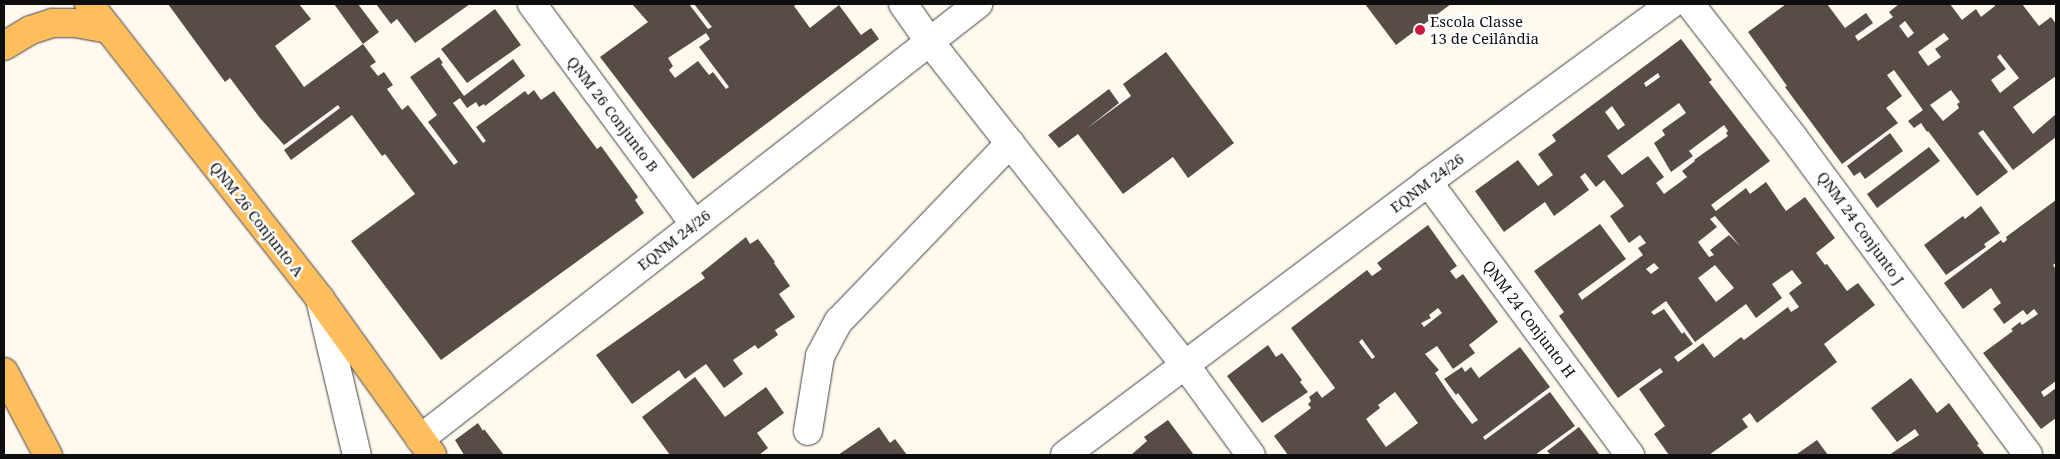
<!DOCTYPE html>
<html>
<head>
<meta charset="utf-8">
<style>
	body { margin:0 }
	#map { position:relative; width:2060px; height:459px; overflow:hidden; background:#fff9ee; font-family:"Noto Serif",serif }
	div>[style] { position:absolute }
	.building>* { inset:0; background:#584c49 }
	.roads { filter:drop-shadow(0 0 1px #414141) drop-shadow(0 0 1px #414141) }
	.minor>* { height:28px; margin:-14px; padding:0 14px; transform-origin:14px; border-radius:14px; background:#fff }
	.major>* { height:28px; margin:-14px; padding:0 14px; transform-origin:14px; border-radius:14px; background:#ffbe5e }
	.dots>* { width:14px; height:14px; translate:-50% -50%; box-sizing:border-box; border:2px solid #fff; border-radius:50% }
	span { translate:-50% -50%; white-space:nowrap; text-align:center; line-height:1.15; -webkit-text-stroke:5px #fff; paint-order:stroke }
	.poi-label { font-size:15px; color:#0e0e0e }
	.left { translate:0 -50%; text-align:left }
	.street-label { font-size:15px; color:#0e0e0e }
	.frame { position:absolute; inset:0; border:5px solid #0e0e0e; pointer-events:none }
</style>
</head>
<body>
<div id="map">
	<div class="building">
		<div style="clip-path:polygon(168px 4px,299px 4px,311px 19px,275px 46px,304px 87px,363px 44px,376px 62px,370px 66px,378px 76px,384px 72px,393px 85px,387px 89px,402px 110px,408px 105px,454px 165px,458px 162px,428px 122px,437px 115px,410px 77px,439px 57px,443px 63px,441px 64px,464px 96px,513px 59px,525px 76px,485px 106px,484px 104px,479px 107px,476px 102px,467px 108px,460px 98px,453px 103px,483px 143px,486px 141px,476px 127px,525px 91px,528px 95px,534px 90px,541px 100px,554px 91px,597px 149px,601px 146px,638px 197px,635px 200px,644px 213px,441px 360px,351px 241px,415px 194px,385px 154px,382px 156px,352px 115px,291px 160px,284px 150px,340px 108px,338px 105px,284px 145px,260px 118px,230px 78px,225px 82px)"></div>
		<div style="clip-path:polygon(334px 4px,358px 4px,379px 32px,363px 44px)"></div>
		<div style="clip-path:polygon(376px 4px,470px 4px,415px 43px,397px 19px,391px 24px)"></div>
		<div style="clip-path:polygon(evenodd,632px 4px,689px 4px,708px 29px,712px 27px,694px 4px,797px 4px,794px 6px,810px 28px,839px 5px,861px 35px,871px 28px,879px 39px,693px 179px,600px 57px,648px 22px,632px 4px,706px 33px,710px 39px,699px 47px,729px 87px,726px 89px,713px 72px,709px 75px,698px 61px,675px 78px,669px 70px,673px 66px,668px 58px,706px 33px)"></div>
		<div style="clip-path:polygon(1365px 4px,1451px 4px,1396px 45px)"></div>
		<div style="clip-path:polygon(evenodd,1786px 4px,1827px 4px,1845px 28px,1866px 13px,1873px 23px,1855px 36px,1858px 41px,1893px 17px,1889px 12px,1899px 4px,1950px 4px,1962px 20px,1976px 9px,1981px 17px,1995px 6px,1994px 4px,2022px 4px,2039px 26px,2051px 17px,2056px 24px,2056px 76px,2013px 107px,2033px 134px,2056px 114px,2056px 137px,2013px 170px,1983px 130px,1978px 133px,2008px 172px,1977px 196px,1928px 131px,1927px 132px,1921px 123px,1914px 128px,1908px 121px,1923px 110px,1894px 70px,1887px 75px,1902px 96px,1886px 108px,1898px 123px,1842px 164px,1785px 87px,1787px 86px,1748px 32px,1786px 4px,1905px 21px,1914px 33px,1908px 38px,1899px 26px,1905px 21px,1786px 4px,1944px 33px,1949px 39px,1935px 49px,1941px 57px,1928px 66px,1918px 52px,1944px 33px,1786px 4px,2000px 54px,2019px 78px,2000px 93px,1991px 80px,2006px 69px,1997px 57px,2000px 54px,1786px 4px,1951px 90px,1960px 102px,1957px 104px,1959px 108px,1943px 121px,1930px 105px,1951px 90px)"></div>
		<div style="clip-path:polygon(495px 9px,521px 45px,467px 83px,441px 49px)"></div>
		<div style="clip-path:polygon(evenodd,1681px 39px,1712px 80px,1709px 82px,1770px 161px,1711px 205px,1716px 211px,1746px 188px,1750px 194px,1766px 182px,1786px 211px,1805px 197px,1835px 238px,1816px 253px,1825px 265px,1827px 264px,1847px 291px,1858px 283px,1875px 305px,1824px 344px,1837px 362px,1757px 423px,1750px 413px,1742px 419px,1748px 427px,1709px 455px,1669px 455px,1654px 434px,1665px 426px,1639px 389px,1663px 372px,1660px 368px,1618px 398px,1559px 316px,1564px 312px,1534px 271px,1600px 224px,1626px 259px,1578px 294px,1582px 300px,1643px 255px,1638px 248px,1646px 243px,1640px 235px,1629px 243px,1610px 216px,1624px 206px,1604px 180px,1596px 187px,1585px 173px,1580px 177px,1589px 190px,1554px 216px,1545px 202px,1504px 232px,1475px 191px,1518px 160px,1538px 186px,1553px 175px,1538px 154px,1556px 141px,1552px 135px,1681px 39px,1658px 73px,1660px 77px,1646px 87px,1644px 83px,1658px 73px,1681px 39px,1679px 103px,1686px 113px,1662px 130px,1665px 135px,1654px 143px,1671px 172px,1693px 156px,1689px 151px,1724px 125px,1728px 131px,1726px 133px,1728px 136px,1694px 160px,1695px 161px,1682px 171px,1687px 177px,1664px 194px,1656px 183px,1664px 177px,1648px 156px,1622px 175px,1607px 156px,1679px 103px,1681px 39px,1612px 106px,1625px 125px,1618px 130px,1605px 112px,1612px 106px,1681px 39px,1715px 216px,1740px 246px,1729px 235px,1710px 250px,1714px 255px,1709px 257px,1698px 242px,1717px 227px,1710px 219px,1715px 216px,1681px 39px,1654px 263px,1659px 268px,1651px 274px,1646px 269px,1654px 263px,1681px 39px,1715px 265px,1734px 288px,1716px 302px,1698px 278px,1715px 265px,1681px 39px,1792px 270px,1802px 283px,1789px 293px,1799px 307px,1791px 312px,1788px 307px,1744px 340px,1741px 337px,1714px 358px,1703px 343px,1678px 362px,1674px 357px,1693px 344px,1684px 332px,1682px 334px,1664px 309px,1654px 315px,1651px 312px,1666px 301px,1695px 342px,1746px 304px,1756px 318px,1782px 298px,1772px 284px,1792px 270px)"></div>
		<div style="clip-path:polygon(1166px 52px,1234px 143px,1188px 178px,1173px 157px,1123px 194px,1078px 134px,1059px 148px,1048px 135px,1109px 89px,1119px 103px,1086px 129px,1131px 96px,1123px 84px)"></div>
		<div style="clip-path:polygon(1890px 133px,1903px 151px,1865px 179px,1860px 172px,1854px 176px,1847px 166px)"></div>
		<div style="clip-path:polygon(1929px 147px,1940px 161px,1877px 208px,1867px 194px)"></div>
		<div style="clip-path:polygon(2056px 200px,2056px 263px,2053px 265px,2056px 270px,2056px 381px,2041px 392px,2044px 397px,2056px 388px,2056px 418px,2041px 429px,1983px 353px,2013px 331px,2011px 329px,2020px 322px,2022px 325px,2038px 314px,2034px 309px,2027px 315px,2023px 310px,2004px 324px,1993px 309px,2001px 303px,1991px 288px,1963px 309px,1944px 283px,2001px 240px,2003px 243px,2007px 240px,2006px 237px)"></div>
		<div style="clip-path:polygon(1981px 206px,2000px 233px,1984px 244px,1986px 247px,1946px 275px,1924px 245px,1963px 216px,1965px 219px)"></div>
		<div style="clip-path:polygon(evenodd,1428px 225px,1457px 266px,1450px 271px,1456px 279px,1463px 274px,1498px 322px,1469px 345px,1475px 353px,1453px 369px,1437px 346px,1425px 354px,1439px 370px,1435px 373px,1452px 398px,1472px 424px,1478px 420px,1458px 393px,1456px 395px,1444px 379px,1462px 367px,1465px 372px,1471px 367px,1479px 378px,1520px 347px,1550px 387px,1483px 437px,1485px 440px,1550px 392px,1575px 426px,1535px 455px,1288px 455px,1274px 436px,1311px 408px,1308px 404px,1311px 401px,1309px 397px,1317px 391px,1322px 398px,1335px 388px,1291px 328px,1367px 270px,1372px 276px,1382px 269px,1377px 263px,1428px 225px,1438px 308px,1442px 313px,1424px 327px,1421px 323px,1431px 318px,1429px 315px,1438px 308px,1428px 225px,1362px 339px,1375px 357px,1372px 359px,1359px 342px,1362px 339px,1428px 225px,1395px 392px,1418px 423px,1386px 447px,1366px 419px,1380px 408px,1378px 405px,1395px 392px)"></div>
		<div style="clip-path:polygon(746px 237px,750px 244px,758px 239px,775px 262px,774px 263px,790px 286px,779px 294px,795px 317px,775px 330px,778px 335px,758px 349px,755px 345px,733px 360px,743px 374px,724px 388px,706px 364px,685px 379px,679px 370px,632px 404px,596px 355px,705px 278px,701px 273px)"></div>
		<div style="clip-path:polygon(1268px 345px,1276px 357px,1282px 353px,1302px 380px,1300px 382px,1308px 392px,1262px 423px,1227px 376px)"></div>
		<div style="clip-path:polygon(695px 377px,725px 417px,766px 387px,784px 413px,757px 433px,768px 448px,759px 455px,670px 455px,642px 417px)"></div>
		<div style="clip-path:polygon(1911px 378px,1937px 413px,1949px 403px,1979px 444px,1977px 445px,1985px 455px,1889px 455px,1919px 435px,1915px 429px,1897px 442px,1871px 408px)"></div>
		<div style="clip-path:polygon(1168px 420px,1194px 455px,1131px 455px,1147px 441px,1144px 437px)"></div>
		<div style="clip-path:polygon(478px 423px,483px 431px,484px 429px,504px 455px,464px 455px,455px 440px)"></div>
		<div style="clip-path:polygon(879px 427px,890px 443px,895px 439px,907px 455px,838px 455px)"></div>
		<div style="clip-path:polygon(1579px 427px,1600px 455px,1551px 455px,1547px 451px)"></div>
		<div style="clip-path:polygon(1817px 440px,1828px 455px,1798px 455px,1797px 454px)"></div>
	</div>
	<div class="roads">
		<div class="minor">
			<div style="left:532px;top:4px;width:273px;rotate:53.6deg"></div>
			<div style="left:903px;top:4px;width:45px;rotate:54.9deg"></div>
			<div style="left:929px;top:41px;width:414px;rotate:51.7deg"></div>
			<div style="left:1186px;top:366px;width:110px;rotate:53.9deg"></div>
			<div style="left:1690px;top:4px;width:168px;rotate:52.2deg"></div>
			<div style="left:1793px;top:137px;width:395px;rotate:53.5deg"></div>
			<div style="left:1428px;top:182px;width:340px;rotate:53.5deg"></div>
			<div style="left:320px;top:299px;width:160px;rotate:76.7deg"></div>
			<div style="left:808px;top:431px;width:76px;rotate:-80.9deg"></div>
			<div style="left:820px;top:356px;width:40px;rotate:-62deg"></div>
			<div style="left:839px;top:321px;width:247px;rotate:-46.1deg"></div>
			<div style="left:420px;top:439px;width:708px;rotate:-37.94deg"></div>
			<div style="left:1065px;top:455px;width:454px;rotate:-36.9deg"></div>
			<div style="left:1428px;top:182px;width:301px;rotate:-36.2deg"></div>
		</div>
		<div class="major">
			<div style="left:89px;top:4px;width:375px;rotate:51.9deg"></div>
			<div style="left:320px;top:299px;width:192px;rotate:54.3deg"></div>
			<div style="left:4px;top:46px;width:31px;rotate:-31deg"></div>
			<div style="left:31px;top:30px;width:23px;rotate:-18deg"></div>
			<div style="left:53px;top:23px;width:22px"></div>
			<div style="left:75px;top:23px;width:34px;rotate:10deg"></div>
			<div style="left:4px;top:372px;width:94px;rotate:62.1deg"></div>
		</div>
	</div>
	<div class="dots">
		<div style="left:1420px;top:30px;background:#cd173c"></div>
	</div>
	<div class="poi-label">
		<span class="left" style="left:1430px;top:30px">Escola Classe<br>13 de Ceilândia</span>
	</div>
	<div class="street-label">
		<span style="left:613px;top:114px;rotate:53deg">QNM 26 Conjunto B</span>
		<span style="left:1427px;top:183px;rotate:-37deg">EQNM 24/26</span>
		<span style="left:257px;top:219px;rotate:52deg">QNM 26 Conjunto A</span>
		<span style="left:1861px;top:228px;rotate:54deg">QNM 24 Conjunto J</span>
		<span style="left:674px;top:240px;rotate:-38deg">EQNM 24/26</span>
		<span style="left:1529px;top:319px;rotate:53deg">QNM 24 Conjunto H</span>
	</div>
	<div class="frame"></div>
</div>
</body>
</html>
